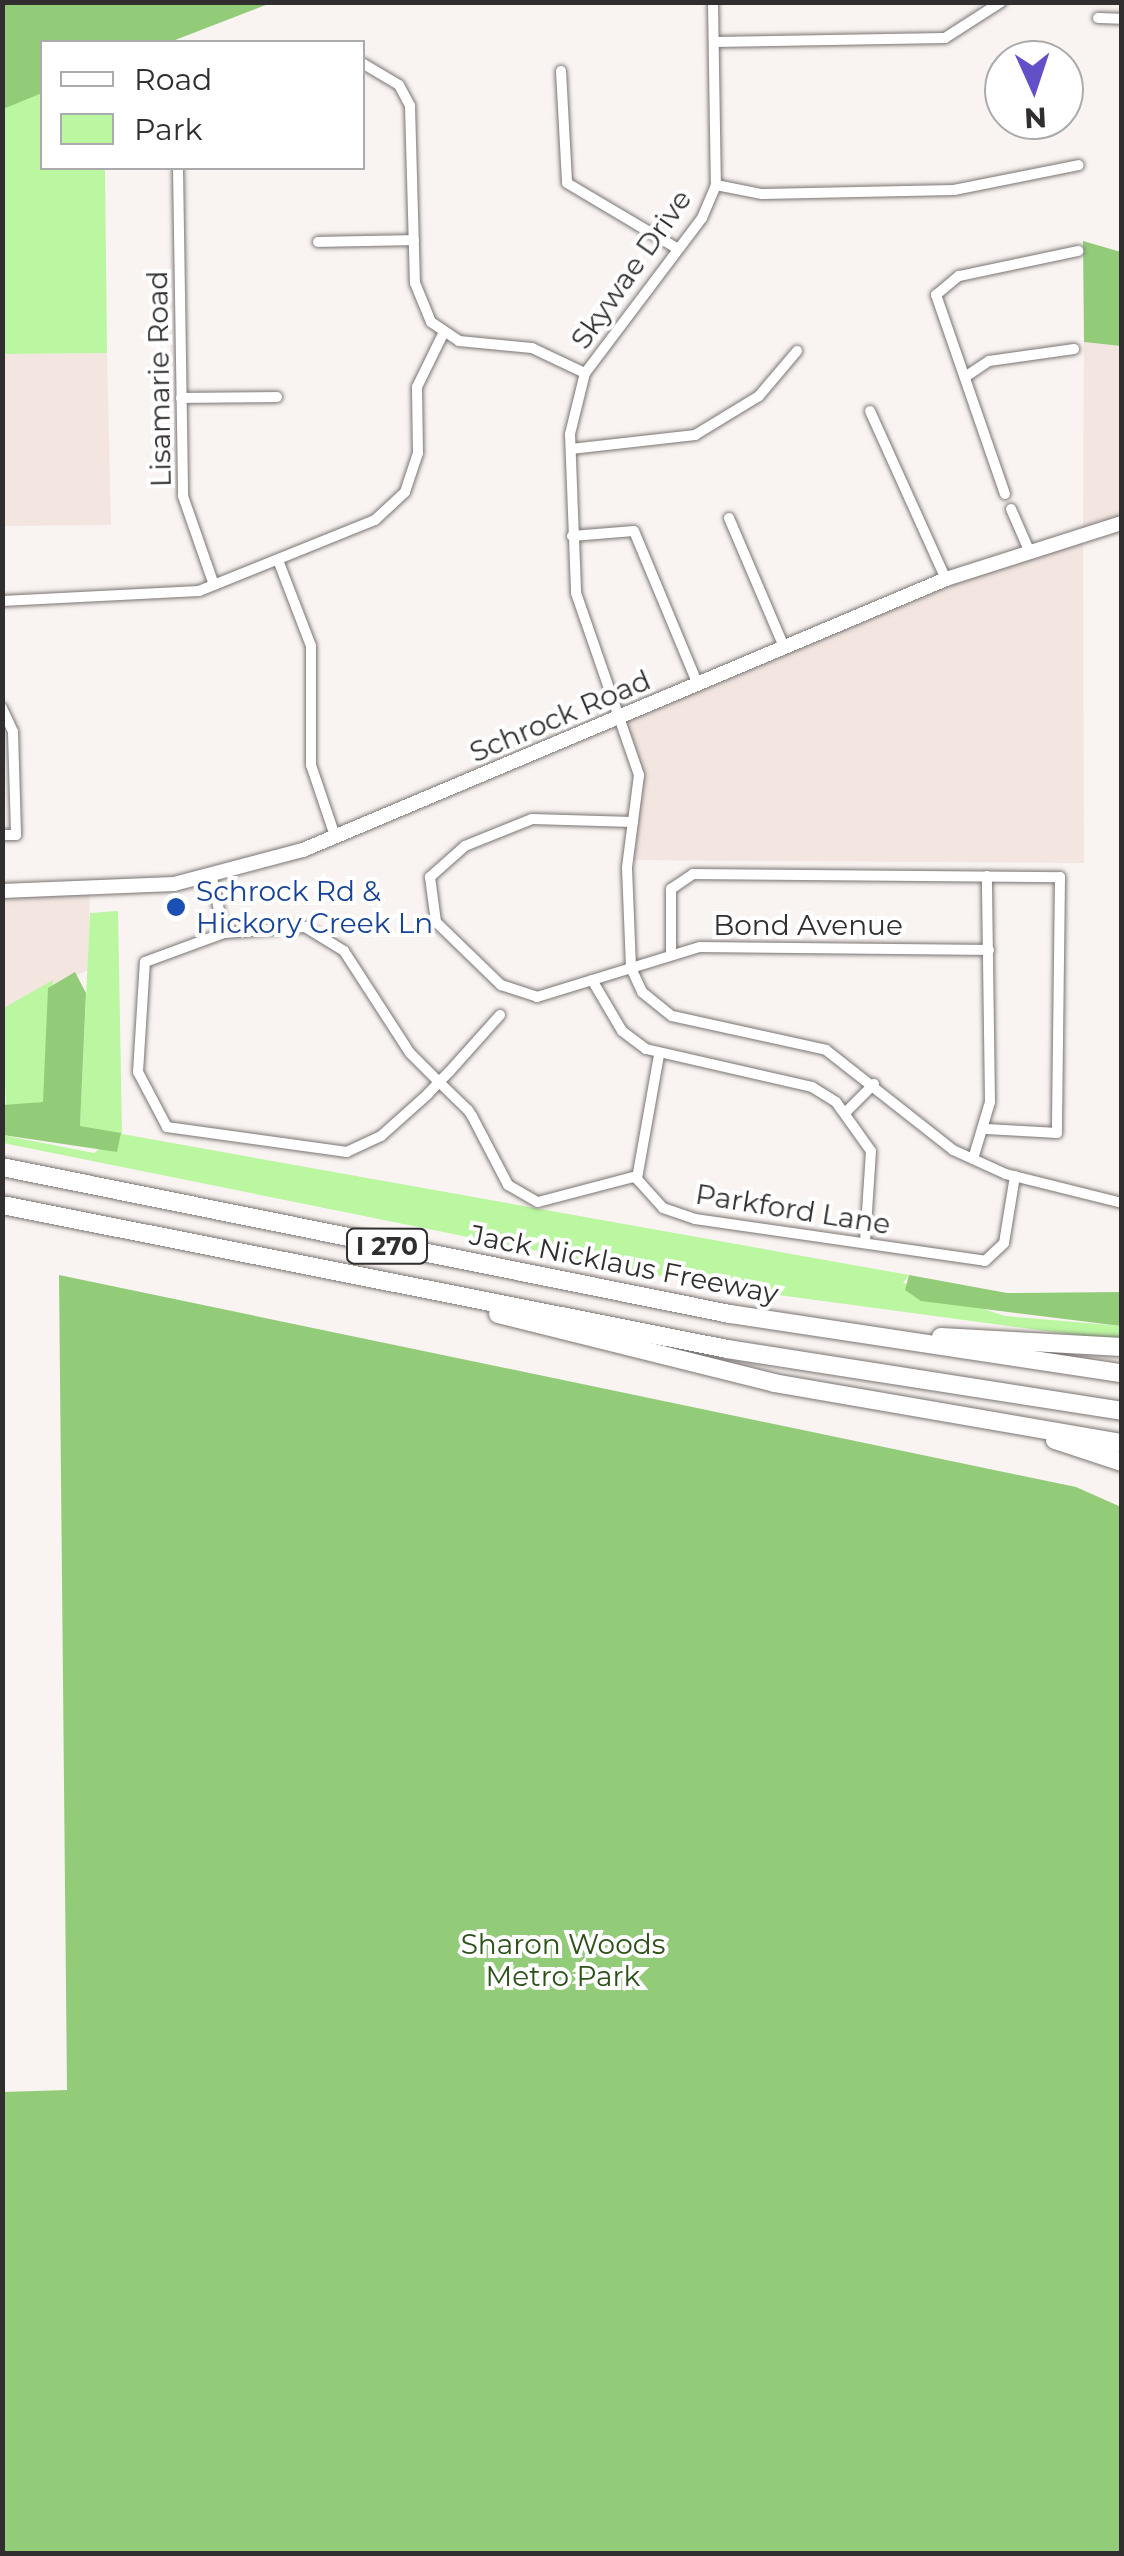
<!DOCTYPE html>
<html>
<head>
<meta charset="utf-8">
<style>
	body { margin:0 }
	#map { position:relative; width:1124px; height:2556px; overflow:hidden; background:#f9f3f1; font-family:Montserrat,sans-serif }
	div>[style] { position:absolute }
	.built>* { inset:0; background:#f3e6e1 }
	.green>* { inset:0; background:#bbf6a1 }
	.forest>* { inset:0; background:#92cc79 }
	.roads { filter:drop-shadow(0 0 2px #797573) drop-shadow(0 0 2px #797573) }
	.street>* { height:10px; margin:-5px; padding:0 5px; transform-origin:5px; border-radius:5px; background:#fff }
	.secondary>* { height:14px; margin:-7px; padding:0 7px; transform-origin:7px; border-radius:7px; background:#fff }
	.highway>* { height:18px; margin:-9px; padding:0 9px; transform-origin:9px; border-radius:9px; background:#fff }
	.dots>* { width:28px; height:28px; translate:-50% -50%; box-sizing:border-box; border:5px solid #fff; border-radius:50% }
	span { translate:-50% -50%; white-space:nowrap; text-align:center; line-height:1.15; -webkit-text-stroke:8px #fff; paint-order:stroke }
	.shield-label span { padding:2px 8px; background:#fff; border:2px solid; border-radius:8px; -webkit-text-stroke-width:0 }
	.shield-label { font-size:25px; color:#302e2e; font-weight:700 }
	.street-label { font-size:28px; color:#302e2e }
	.transit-label { font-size:28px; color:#164399 }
	.left { translate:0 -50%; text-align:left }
	.park-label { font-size:28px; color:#2c5119 }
	.frame { position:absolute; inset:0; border:5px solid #302e2e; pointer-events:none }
	.legend { position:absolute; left:40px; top:40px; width:325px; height:130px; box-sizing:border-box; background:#fff; border:2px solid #acabab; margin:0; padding:12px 18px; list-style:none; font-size:30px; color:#302e2e }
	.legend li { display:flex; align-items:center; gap:20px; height:50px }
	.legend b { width:50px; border:2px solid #acabab }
	.north { position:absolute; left:984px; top:40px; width:100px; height:100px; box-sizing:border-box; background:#fff; border:2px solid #acabab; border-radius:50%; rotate:177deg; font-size:28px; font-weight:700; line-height:40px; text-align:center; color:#302e2e }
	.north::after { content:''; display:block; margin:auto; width:35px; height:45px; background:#6250c9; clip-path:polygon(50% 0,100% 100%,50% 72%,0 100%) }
</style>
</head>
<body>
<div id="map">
	<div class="built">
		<div style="clip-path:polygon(1084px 342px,1121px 346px,1121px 528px,1083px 536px,1084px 863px,627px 860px,638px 780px,622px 719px,1021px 551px,1083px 536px)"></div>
		<div style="clip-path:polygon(107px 353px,111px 525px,3px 526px,2px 354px)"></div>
		<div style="clip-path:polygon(90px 889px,88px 970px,3px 1009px,2px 891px)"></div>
	</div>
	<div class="green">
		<div style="clip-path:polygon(2px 57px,42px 57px,42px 168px,105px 168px,107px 353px,3px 354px)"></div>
		<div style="clip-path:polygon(118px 911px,122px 1134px,909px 1275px,903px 1283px,1005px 1316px,1121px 1326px,1121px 1341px,711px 1286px,3px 1143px,2px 1135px,94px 1153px,121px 1134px,80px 1126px,90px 913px)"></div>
		<div style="clip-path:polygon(53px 980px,43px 1102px,6px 1107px,2px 1009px)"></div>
	</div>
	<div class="forest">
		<div style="clip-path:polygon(3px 2px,271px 2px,271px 3px,170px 42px,42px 42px,42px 93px,3px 109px)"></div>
		<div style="clip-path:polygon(1083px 241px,1121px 252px,1121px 346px,1084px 342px)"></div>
		<div style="clip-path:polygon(75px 972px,86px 993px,80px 1126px,121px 1133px,117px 1152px,3px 1135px,3px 1105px,43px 1102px,48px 988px)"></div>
		<div style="clip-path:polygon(59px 1275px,1076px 1487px,1121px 1507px,1121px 2553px,3px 2553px,3px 2092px,67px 2090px)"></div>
		<div style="clip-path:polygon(909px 1275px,1007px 1293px,1121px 1292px,1121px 1326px,921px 1301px,905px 1290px)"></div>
	</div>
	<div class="roads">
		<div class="street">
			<div style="left:713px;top:2px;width:183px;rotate:89.1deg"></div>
			<div style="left:716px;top:185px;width:36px;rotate:113deg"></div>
			<div style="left:702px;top:218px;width:194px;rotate:127deg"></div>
			<div style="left:585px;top:373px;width:63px;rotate:103.8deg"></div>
			<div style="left:570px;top:434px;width:159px;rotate:87.8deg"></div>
			<div style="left:576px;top:593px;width:193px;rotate:70.9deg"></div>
			<div style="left:639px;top:775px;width:94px;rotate:97.4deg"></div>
			<div style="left:627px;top:868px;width:100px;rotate:87.7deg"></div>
			<div style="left:631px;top:968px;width:26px;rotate:65deg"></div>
			<div style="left:642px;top:992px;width:38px;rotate:39deg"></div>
			<div style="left:672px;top:1016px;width:158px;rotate:12.4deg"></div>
			<div style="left:826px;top:1050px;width:162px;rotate:38.2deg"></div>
			<div style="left:953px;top:1150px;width:58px;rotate:24.4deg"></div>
			<div style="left:1006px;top:1174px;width:120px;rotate:14deg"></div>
			<div style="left:1098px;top:18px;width:24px;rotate:2deg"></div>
			<div style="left:715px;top:42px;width:230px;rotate:-1deg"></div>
			<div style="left:945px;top:38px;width:67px;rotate:-32.7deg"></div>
			<div style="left:362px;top:63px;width:43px;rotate:30.7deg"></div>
			<div style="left:399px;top:85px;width:24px;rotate:62deg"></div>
			<div style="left:410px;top:106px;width:177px;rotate:88.4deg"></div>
			<div style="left:415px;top:283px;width:42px;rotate:67.7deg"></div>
			<div style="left:431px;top:322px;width:34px;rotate:34deg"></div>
			<div style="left:459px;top:341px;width:73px;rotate:5.5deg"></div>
			<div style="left:532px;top:348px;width:59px;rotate:25.3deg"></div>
			<div style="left:561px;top:71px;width:112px;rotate:86.9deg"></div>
			<div style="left:567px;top:183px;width:129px;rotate:30.7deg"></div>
			<div style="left:178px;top:168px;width:328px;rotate:89.1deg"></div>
			<div style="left:183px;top:496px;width:94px;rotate:70.8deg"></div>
			<div style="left:716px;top:185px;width:47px;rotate:11.1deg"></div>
			<div style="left:762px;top:194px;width:192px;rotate:-1.2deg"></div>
			<div style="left:954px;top:190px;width:127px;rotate:-11.3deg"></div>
			<div style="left:318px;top:242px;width:96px;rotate:-1.2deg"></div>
			<div style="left:965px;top:377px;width:29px;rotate:-34deg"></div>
			<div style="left:989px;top:361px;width:86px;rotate:-8deg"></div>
			<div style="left:181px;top:398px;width:96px;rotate:-0.6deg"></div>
			<div style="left:870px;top:411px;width:184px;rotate:65.7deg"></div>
			<div style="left:571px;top:449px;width:125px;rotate:-6.4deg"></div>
			<div style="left:695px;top:435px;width:75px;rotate:-31.4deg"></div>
			<div style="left:759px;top:396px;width:59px;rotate:-49.8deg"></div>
			<div style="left:1005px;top:494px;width:211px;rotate:-109.1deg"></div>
			<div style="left:936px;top:295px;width:30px;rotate:-40deg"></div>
			<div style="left:959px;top:276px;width:122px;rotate:-11.9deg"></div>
			<div style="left:1011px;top:509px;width:43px;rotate:66.4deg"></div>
			<div style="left:729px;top:518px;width:140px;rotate:66.9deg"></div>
			<div style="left:572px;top:536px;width:62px;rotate:-4.6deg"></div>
			<div style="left:634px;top:531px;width:167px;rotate:67.4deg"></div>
			<div style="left:278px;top:560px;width:92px;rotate:69deg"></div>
			<div style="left:311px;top:646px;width:119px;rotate:90deg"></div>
			<div style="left:311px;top:765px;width:75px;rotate:71.3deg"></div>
			<div style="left:2px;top:601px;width:197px;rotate:-2.9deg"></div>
			<div style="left:199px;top:591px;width:190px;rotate:-22deg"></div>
			<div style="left:375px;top:520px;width:41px;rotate:-43deg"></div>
			<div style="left:405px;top:492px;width:41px;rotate:-71.6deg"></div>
			<div style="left:418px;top:453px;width:66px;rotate:-90.9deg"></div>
			<div style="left:417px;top:387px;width:59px;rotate:-63.9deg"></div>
			<div style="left:2px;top:708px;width:26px;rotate:65deg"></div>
			<div style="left:13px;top:732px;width:103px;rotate:88.3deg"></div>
			<div style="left:16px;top:835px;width:14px;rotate:180deg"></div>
			<div style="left:633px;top:822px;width:101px;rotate:-178.3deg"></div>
			<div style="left:532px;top:819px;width:72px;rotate:158.1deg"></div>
			<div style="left:465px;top:846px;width:47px;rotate:138.5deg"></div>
			<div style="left:430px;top:877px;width:45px;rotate:82.4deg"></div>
			<div style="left:436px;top:922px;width:91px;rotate:44.1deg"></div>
			<div style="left:501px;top:985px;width:38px;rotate:18deg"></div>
			<div style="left:537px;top:997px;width:170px;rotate:-17.1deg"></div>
			<div style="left:700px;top:947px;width:289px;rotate:0.6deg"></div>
			<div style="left:212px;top:878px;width:56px;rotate:77.7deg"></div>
			<div style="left:671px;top:954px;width:65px;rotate:-90deg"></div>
			<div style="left:671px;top:889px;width:27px;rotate:-34deg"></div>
			<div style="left:693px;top:874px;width:367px;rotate:0.5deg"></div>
			<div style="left:1060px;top:877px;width:256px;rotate:90.7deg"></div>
			<div style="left:1057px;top:1133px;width:70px;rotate:-176.7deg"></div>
			<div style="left:592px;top:980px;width:59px;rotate:59.5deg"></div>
			<div style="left:622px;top:1031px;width:30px;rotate:37deg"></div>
			<div style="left:646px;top:1049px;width:170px;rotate:12.9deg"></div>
			<div style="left:812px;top:1087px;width:28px;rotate:32deg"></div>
			<div style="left:836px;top:1102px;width:60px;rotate:54.5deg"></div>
			<div style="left:871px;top:1151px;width:91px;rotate:93.8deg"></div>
			<div style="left:500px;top:1015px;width:76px;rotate:131.8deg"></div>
			<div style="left:449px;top:1072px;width:14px;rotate:135deg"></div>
			<div style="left:439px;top:1082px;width:16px;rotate:133deg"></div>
			<div style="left:428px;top:1094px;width:63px;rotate:138.2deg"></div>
			<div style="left:381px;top:1136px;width:38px;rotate:155deg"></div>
			<div style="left:347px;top:1152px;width:182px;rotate:-172.1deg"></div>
			<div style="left:167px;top:1127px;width:62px;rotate:-117.8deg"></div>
			<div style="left:138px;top:1072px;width:110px;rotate:-86.4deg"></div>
			<div style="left:145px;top:962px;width:84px;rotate:-20.2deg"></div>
			<div style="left:224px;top:933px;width:81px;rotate:-4.2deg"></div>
			<div style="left:305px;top:927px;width:46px;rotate:31.6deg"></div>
			<div style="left:344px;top:951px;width:121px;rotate:57.1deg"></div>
			<div style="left:410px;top:1053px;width:41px;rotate:45deg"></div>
			<div style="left:439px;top:1082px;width:40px;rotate:44deg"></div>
			<div style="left:468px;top:1110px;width:7px;rotate:56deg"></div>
			<div style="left:472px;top:1116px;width:78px;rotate:62.4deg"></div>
			<div style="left:508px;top:1185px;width:34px;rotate:30deg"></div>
			<div style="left:538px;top:1202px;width:102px;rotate:-14.7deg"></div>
			<div style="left:659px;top:1055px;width:126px;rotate:100.1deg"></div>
			<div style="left:637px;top:1179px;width:39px;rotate:48deg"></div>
			<div style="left:663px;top:1208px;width:34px;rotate:19deg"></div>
			<div style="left:695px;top:1219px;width:293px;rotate:8.2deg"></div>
			<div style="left:985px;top:1261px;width:26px;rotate:-43deg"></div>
			<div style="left:1004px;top:1243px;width:68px;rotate:-80.7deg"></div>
			<div style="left:845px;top:1113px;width:41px;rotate:-45deg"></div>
			<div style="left:973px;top:1159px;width:59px;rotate:-73.4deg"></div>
			<div style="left:990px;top:1102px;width:226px;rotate:-90.8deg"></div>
		</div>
		<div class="secondary">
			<div style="left:2px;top:891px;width:172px;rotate:-2.3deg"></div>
			<div style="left:174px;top:884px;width:133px;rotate:-14.8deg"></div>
			<div style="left:303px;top:850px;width:698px;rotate:-22.85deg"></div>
			<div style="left:946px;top:579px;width:185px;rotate:-17.7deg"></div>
		</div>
		<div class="highway">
			<div style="left:2px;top:1167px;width:743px;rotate:11.42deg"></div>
			<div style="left:730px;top:1314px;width:396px;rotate:8.6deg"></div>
			<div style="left:2px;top:1205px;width:739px;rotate:11.23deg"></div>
			<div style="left:727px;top:1349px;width:400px;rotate:8.9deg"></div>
			<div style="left:498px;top:1314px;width:284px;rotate:14deg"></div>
			<div style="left:774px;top:1383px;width:353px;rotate:9.8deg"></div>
			<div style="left:941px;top:1337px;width:181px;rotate:3.2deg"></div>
			<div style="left:1055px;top:1440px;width:71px;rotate:18.2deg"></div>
		</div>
	</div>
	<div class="dots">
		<div style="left:176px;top:907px;background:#1a4fb4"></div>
	</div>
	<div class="shield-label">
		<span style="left:387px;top:1246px">I 270</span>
	</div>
	<div class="street-label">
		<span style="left:631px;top:269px;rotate:-55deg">Skywae Drive</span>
		<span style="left:159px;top:379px;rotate:-91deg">Lisamarie Road</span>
		<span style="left:560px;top:716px;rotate:-23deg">Schrock Road</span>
		<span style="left:808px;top:925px">Bond Avenue</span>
		<span style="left:793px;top:1209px;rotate:9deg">Parkford Lane</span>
		<span style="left:624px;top:1264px;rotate:11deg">Jack Nicklaus Freeway</span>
	</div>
	<div class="transit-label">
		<span class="left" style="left:196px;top:907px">Schrock Rd &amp;<br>Hickory Creek Ln</span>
	</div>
	<div class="park-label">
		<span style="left:563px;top:1960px">Sharon Woods<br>Metro Park</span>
	</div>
	<div class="frame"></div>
	<ul class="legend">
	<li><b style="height:12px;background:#fff"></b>Road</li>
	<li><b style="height:28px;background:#bbf6a1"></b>Park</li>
	</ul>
	<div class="north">N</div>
</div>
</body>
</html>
